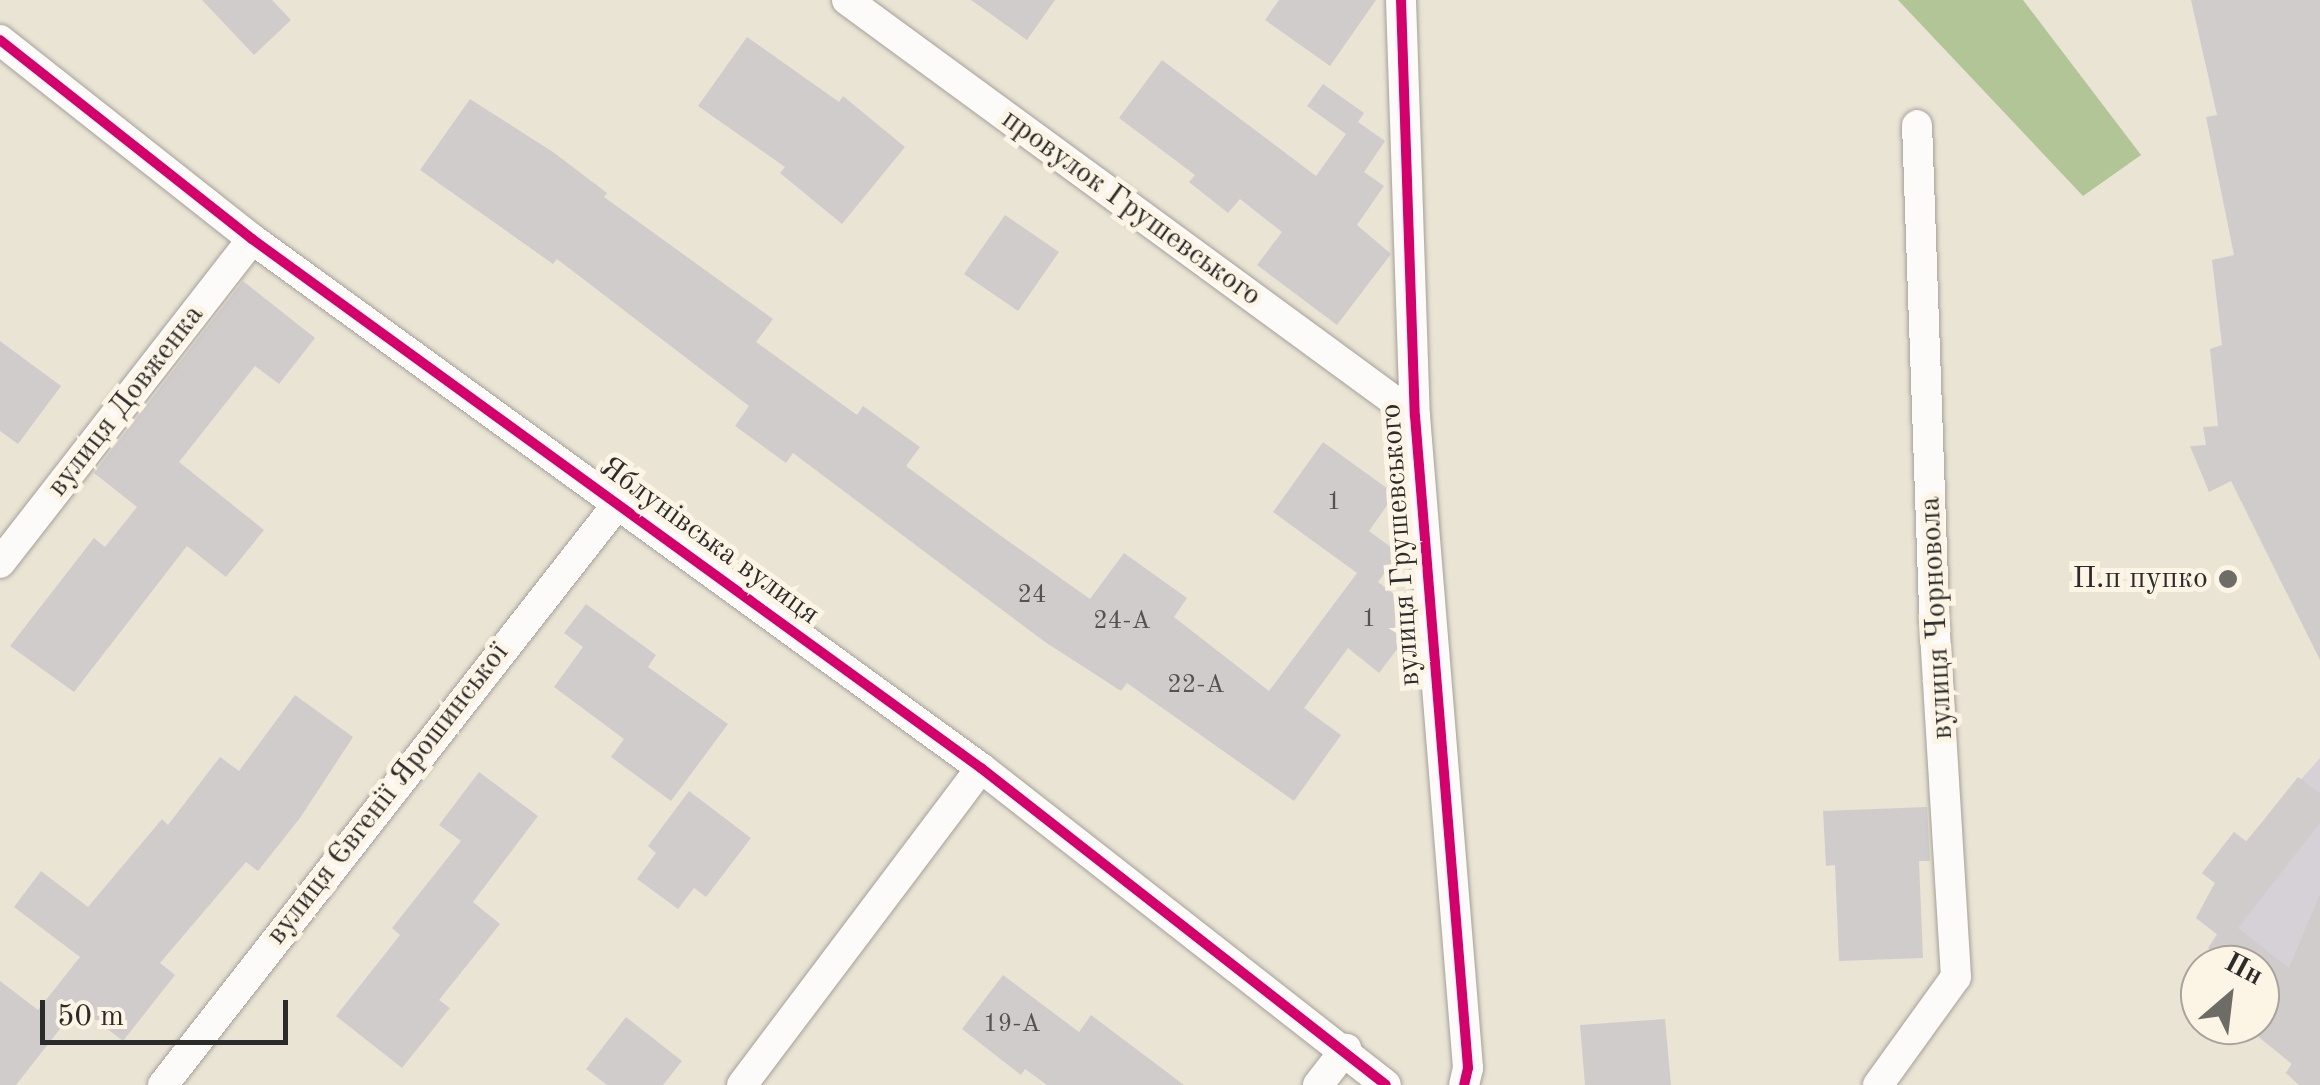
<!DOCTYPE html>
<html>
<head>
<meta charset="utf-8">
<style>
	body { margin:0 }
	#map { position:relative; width:2320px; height:1085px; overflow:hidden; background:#eae4d4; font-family:"Old Standard TT",serif }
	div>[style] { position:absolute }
	.industrial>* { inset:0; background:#d6d0d7 }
	.forest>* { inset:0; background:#b1c596 }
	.building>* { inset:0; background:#d1cccc }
	.roads { filter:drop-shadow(0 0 2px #a5a199) drop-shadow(0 0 2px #a5a199) }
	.minor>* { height:30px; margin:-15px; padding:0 15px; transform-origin:15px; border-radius:15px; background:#fcfbf9 }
	.cycleway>* { height:10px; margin:-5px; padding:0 5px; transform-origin:5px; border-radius:5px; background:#d6006c }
	.dots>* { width:28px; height:28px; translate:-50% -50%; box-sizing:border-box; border:5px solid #fcf5e5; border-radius:50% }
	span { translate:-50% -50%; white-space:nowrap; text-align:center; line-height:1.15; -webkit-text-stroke:10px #fcf5e5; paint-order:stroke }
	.number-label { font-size:25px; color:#545353 }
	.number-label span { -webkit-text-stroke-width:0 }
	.street-label { font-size:30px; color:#2b2b2b }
	.poi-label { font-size:30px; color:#2b2b2b }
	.right { translate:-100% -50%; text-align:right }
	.north { position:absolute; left:2180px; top:945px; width:100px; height:100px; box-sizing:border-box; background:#fcf5e5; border:2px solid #a8a49b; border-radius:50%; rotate:28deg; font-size:28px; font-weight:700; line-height:40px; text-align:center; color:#2b2b2b }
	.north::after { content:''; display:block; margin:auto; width:35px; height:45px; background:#6e6c66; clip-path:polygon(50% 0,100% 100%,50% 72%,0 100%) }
	.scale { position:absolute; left:40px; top:1000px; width:248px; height:45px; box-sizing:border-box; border:5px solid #2b2b2b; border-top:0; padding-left:12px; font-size:30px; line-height:35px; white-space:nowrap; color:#2b2b2b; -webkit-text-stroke:8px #fcf5e5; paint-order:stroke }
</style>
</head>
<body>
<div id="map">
	<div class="industrial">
		<div style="clip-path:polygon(2320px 758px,2320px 1085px,2299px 1085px,2286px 1073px,2292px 1063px,2243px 1025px,2260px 1025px,2260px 965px,2230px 965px,2208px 948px,2217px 934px,2196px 918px,2215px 883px,2202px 873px,2234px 832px,2246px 841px)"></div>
	</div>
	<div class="forest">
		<div style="clip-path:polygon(1898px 0,2023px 0,2141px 155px,2083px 196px)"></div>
	</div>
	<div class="building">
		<div style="clip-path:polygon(202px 0,272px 0,291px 20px,254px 55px)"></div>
		<div style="clip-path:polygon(971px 0,1055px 0,1027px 40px)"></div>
		<div style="clip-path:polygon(1279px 0,1376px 0,1330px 66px,1265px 20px)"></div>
		<div style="clip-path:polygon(2191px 0,2320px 0,2320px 660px,2231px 481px,2209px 492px,2190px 446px,2206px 445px,2203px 427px,2218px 426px,2210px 349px,2222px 345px,2212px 260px,2234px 255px,2206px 117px,2217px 115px)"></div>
		<div style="clip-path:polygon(747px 37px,839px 102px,843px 96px,905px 147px,842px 224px,780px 173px,785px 167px,698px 106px)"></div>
		<div style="clip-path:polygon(1162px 60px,1316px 176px,1346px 134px,1307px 106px,1323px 84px,1364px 113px,1358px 122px,1385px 141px,1364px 172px,1384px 186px,1357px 225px,1391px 254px,1337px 325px,1257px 265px,1282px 232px,1240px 199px,1228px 213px,1189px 182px,1195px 175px,1119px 118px)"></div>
		<div style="clip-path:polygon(470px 99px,553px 152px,607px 193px,604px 197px,773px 319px,756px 342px,857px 415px,863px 406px,920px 447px,906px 466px,997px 533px,1090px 599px,1124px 553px,1187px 598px,1174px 617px,1269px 691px,1357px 573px,1273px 512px,1323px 442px,1395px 494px,1369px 531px,1399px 553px,1378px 582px,1412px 608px,1413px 628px,1379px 673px,1348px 648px,1304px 708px,1341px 735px,1294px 801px,1127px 683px,1121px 691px,1045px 642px,793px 453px,786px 463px,735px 426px,749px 406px,557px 259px,553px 264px,420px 170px)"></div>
		<div style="clip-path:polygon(1005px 215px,1059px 252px,1018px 311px,964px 274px)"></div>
		<div style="clip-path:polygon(243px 281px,315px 338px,279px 384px,255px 366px,179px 462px,264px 530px,226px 577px,187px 546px,74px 692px,10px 646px,94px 538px,105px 547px,137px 507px,94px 473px)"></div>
		<div style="clip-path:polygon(0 341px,61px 386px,18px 444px,0 431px)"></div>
		<div style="clip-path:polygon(586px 604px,656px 655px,648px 667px,728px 724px,671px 801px,611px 757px,624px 739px,554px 687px,583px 647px,564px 633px)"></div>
		<div style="clip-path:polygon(295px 695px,353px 737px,300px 818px,258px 871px,246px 862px,160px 963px,175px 975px,123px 1041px,78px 1006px,16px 1085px,0 1085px,0 981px,38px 1010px,80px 957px,14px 907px,41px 871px,88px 907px,162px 819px,168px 825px,220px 757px,239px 771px)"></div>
		<div style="clip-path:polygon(479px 772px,538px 816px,473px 902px,500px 924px,439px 1000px,450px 1008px,402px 1068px,336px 1016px,400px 935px,392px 928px,461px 841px,439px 825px)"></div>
		<div style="clip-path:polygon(2298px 777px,2320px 793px,2320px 823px,2238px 928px,2289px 968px,2320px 894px,2320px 1085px,2299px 1085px,2286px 1073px,2292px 1064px,2260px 1038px,2260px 965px,2230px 965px,2208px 948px,2218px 935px,2196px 918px,2215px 883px,2202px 873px,2234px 832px,2246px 842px)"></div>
		<div style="clip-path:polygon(689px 791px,751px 838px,706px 897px,694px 888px,678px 909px,637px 879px,656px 853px,648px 846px)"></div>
		<div style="clip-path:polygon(1927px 807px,1930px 861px,1919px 861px,1923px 958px,1839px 961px,1835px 865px,1826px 866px,1823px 811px)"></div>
		<div style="clip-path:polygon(1003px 975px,1079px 1032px,1091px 1015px,1184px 1085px,1047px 1085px,1025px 1069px,1021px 1075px,962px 1029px)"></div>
		<div style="clip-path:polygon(626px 1017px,682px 1061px,663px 1085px,607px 1085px,586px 1069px)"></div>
		<div style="clip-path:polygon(1665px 1019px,1671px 1085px,1585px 1085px,1580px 1025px)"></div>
	</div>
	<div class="roads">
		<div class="minor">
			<div style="left:847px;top:0;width:704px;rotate:36.22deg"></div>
			<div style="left:1401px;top:0;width:416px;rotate:88.1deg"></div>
			<div style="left:1415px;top:416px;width:654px;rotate:85.35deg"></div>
			<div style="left:1468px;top:1068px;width:17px;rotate:103deg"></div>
			<div style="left:0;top:40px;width:321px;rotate:38.3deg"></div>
			<div style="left:252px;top:239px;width:901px;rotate:35.97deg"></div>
			<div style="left:981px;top:768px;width:514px;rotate:38.05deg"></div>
			<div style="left:0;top:563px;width:410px;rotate:-52.1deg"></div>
			<div style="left:163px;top:1085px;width:735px;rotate:-51.96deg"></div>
			<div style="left:742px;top:1085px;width:397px;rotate:-53deg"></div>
			<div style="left:1318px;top:1085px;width:46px;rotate:-52.1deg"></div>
			<div style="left:1878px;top:1085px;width:133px;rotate:-54.2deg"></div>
			<div style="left:1956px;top:977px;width:341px;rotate:-93.5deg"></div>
			<div style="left:1935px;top:637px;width:512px;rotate:-92.01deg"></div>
		</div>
	</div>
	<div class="cycleway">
		<div style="left:1401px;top:0;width:416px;rotate:88.1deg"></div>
		<div style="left:1415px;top:416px;width:654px;rotate:85.35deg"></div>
		<div style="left:1468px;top:1068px;width:17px;rotate:103deg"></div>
		<div style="left:0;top:40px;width:321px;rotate:38.3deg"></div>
		<div style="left:252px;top:239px;width:901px;rotate:35.97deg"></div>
		<div style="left:981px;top:768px;width:514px;rotate:38.05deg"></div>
	</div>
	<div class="dots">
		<div style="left:2228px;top:579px;background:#6e6c66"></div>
	</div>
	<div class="number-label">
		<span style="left:1334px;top:503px">1</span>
		<span style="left:1032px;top:596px">24</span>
		<span style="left:1369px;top:620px">1</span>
		<span style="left:1122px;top:622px">24-А</span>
		<span style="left:1196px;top:686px">22-А</span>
		<span style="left:1012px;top:1025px">19-А</span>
	</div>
	<div class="street-label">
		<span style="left:1131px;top:208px;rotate:36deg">провулок Грушевського</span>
		<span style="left:126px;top:401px;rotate:-52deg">вулиця Довженка</span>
		<span style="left:709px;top:541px;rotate:36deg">Яблунівська вулиця</span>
		<span style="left:1401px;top:545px;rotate:-94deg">вулиця Грушевського</span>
		<span style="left:1937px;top:618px;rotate:-93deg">вулиця Чорновола</span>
		<span style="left:388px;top:794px;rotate:-52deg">вулиця Євгенії Ярошинської</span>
	</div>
	<div class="poi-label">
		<span class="right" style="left:2208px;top:579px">П.п пупко</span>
	</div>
	<div class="north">Пн</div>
	<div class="scale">50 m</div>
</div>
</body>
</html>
